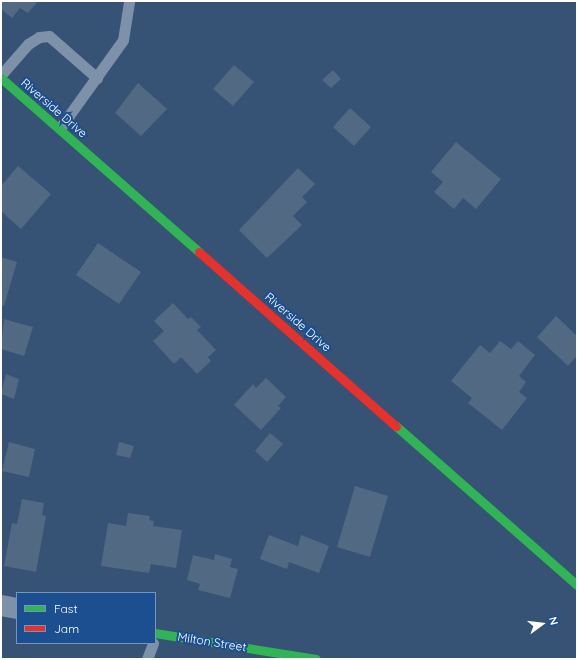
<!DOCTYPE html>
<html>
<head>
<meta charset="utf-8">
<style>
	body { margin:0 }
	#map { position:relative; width:578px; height:660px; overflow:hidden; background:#365274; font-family:Quicksand,sans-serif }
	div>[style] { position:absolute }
	.building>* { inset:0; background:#526984 }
	.lane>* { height:11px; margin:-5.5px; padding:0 5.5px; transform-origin:5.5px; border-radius:5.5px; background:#7d92a8 }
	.street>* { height:21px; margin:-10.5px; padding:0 10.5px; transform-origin:10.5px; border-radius:10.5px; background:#7d92a8 }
	.fast>* { height:9px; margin:-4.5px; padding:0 4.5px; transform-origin:4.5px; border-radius:4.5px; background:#30b455 }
	.jam>* { height:9px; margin:-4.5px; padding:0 4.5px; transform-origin:4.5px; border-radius:4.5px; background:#e5322d }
	span { translate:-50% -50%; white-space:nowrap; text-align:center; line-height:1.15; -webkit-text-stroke:4px #1b4f8f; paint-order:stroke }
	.street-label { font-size:12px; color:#fff }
	.frame { position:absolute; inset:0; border:2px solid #fff; pointer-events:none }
	.legend { position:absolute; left:16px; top:592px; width:140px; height:52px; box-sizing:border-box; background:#1b4f8f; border:1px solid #7695bc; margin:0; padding:5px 7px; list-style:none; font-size:12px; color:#fff }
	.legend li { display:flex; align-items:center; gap:8px; height:20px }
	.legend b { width:20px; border:1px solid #7695bc }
	.north { position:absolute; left:522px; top:604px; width:40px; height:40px; -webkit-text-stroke:3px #1b4f8f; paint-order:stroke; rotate:75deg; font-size:11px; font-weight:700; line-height:16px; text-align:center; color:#fff }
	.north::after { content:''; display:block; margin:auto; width:14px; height:18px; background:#fff; clip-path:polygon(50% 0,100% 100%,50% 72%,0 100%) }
</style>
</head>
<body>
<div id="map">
	<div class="building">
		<div style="clip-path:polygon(1px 1px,38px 1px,28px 13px,20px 8px,12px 18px,1px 9px)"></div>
		<div style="clip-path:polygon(234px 65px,254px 82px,233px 106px,213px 89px)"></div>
		<div style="clip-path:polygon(333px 70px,341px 79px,331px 88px,322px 80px)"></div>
		<div style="clip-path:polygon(138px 83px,167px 109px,141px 136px,115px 113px)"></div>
		<div style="clip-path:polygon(350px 108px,371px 127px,354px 146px,333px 127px)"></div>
		<div style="clip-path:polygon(456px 142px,501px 179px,476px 209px,463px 198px,454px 209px,434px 192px,443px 182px,431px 172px)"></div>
		<div style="clip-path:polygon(18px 166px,51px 194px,21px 229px,1px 211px,1px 186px)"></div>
		<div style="clip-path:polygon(298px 168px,315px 184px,302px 197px,307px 202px,293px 216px,302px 225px,267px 258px,239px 230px)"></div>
		<div style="clip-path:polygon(98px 243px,141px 272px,119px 304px,76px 275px)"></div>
		<div style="clip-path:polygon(1px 257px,17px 262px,4px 306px,1px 306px)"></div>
		<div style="clip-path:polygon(173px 303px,188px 319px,191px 317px,201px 327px,197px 330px,216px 350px,208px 357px,211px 361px,197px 374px,181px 357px,174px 364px,153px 341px,164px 331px,154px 321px)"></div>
		<div style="clip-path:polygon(556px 316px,577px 336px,577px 356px,568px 366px,537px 337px)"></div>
		<div style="clip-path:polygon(4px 319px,33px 327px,24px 356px,1px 349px)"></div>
		<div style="clip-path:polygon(500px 341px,511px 349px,518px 341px,535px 355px,519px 376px,526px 382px,519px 392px,527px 398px,502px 430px,468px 403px,472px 398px,451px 381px,480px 345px,490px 353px)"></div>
		<div style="clip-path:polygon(6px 374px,19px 379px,14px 399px,1px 394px)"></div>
		<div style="clip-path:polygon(266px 378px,286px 397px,278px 406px,281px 408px,261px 430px,234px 405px,253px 384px,256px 388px)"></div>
		<div style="clip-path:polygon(270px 433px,283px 444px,267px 462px,255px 451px)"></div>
		<div style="clip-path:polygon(9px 442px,35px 449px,29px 477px,2px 471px)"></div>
		<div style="clip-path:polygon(119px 442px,134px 446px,130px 458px,116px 455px)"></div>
		<div style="clip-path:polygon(355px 486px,388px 496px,370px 557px,337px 547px)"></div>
		<div style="clip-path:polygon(22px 499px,44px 503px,42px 515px,46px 516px,36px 572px,4px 566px,12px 523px,17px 524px)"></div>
		<div style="clip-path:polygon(128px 513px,150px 516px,149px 520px,154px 521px,153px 526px,182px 530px,176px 568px,151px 564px,149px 573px,101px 566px,108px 523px,126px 526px)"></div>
		<div style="clip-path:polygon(269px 535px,298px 546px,301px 535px,329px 546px,319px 573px,289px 562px,287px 569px,260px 559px)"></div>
		<div style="clip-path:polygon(215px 554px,232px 559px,230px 567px,238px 569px,230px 598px,198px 590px,200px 584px,187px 580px,193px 555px,214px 560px)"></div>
	</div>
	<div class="lane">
		<div style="left:1px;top:75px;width:41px;rotate:-48.9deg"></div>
		<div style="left:28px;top:44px;width:13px;rotate:-32deg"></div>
		<div style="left:39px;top:37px;width:10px;rotate:-6deg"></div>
		<div style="left:49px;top:36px;width:64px;rotate:41.2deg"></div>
		<div style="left:60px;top:128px;width:108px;rotate:-54.4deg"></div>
		<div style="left:123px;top:40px;width:39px;rotate:-81deg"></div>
		<div style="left:147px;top:659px;width:17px;rotate:-69deg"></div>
	</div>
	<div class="street">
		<div style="left:1px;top:605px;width:16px;rotate:11deg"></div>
	</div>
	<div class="fast">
		<div style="left:1px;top:78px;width:264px;rotate:41.3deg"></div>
		<div style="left:396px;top:426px;width:241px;rotate:41.3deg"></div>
		<div style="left:155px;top:633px;width:163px;rotate:9.2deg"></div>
	</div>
	<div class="jam">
		<div style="left:199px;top:252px;width:263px;rotate:41.5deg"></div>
	</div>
	<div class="street-label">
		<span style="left:54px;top:108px;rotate:41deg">Riverside Drive</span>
		<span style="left:298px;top:322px;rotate:41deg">Riverside Drive</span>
		<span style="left:212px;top:642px;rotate:9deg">Milton Street</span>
	</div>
	<div class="frame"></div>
	<ul class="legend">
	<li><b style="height:5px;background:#30b455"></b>Fast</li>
	<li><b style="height:5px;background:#e5322d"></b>Jam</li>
	</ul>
	<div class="north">N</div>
</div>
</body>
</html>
